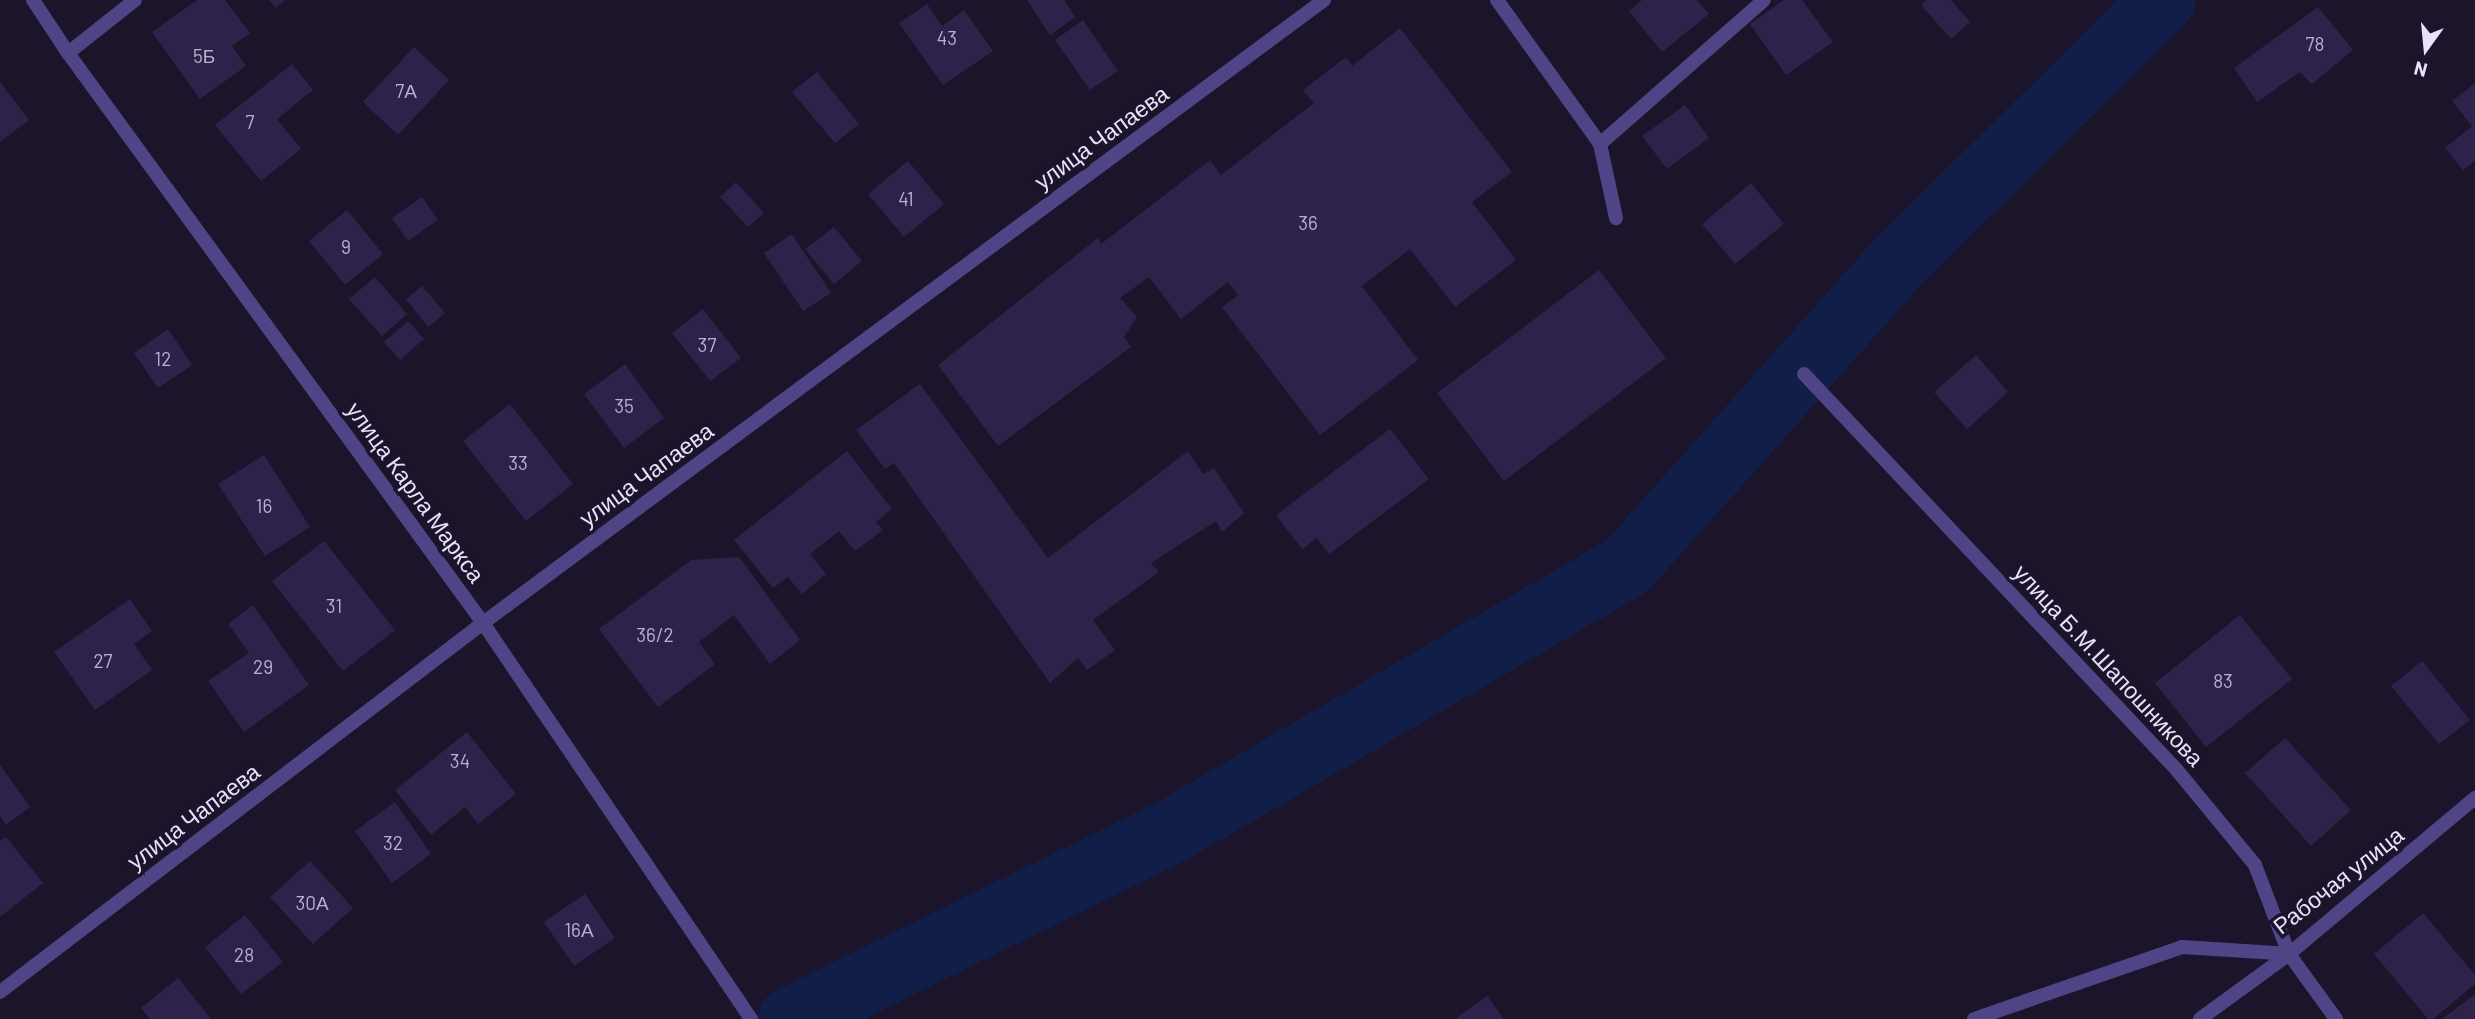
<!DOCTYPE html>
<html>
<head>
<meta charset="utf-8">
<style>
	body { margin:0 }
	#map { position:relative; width:2475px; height:1019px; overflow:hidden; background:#1b142a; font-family:Barlow,sans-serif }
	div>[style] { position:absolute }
	.river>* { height:65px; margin:-32.5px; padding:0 32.5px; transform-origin:32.5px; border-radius:32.5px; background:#111e47 }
	.building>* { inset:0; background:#2f224a }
	.service>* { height:14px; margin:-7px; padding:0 7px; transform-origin:7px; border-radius:7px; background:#4f4485 }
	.minor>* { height:14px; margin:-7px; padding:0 7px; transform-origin:7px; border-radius:7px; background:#4f4485 }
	span { translate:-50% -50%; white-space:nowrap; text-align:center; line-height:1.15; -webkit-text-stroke:7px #1b142a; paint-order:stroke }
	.number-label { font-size:19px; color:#b9b1d0 }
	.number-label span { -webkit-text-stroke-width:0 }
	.street-label { font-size:23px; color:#e7e1fc }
	.north { position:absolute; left:2391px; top:14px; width:70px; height:70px; -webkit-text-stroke:5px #1b142a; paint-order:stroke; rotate:195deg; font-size:19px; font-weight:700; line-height:28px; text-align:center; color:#e7e1fc }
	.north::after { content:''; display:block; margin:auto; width:24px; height:32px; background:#e7e1fc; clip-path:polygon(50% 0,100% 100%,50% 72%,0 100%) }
</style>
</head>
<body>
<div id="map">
	<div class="river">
		<div style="left:790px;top:1019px;width:428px;rotate:-26.3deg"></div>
		<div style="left:1174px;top:829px;width:524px;rotate:-30.23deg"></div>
		<div style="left:1627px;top:565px;width:410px;rotate:-48.3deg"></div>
		<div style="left:1900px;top:259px;width:369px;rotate:-44.6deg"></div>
	</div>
	<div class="building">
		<div style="clip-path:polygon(197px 0,225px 0,250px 33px,232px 46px,246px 66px,200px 99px,152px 32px)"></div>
		<div style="clip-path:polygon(269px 0,285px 0,276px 8px)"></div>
		<div style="clip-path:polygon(1027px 0,1064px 0,1075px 17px,1050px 35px)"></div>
		<div style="clip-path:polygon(1642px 0,1697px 0,1709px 14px,1662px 52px,1629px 11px)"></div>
		<div style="clip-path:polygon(1784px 0,1802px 0,1833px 42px,1786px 75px,1750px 24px)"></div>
		<div style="clip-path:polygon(1926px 0,1951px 0,1970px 22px,1951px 39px,1921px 5px)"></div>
		<div style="clip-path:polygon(927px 4px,942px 26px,964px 10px,993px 51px,943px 85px,899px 23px)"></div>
		<div style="clip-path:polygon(2318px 7px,2353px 50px,2312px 84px,2300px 72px,2257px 102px,2234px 68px)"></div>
		<div style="clip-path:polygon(1083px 20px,1118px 71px,1090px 90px,1055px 40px)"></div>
		<div style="clip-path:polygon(1400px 28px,1512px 172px,1472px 202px,1516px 260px,1455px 307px,1410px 249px,1362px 286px,1418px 360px,1320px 435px,1222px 307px,1238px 295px,1228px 282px,1181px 319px,1149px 277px,1120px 298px,1137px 317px,1124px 337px,1131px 347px,998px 446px,938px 365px,1098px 238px,1101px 244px,1210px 160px,1221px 175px,1314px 103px,1303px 90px,1346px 57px,1352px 66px)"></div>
		<div style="clip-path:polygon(414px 47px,449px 80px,398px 135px,363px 102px)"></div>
		<div style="clip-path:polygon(292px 64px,313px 90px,277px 119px,301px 149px,261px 181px,215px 125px)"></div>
		<div style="clip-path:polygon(817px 72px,859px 124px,835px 143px,792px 92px)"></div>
		<div style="clip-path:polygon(0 82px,29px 120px,0 142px)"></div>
		<div style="clip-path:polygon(2475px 83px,2475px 161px,2463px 170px,2445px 148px,2472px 126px,2452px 101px)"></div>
		<div style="clip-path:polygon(1685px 105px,1709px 138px,1667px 169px,1642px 136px)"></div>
		<div style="clip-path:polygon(908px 161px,944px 204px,904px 237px,868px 194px)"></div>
		<div style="clip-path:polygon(736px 182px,764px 213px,748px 227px,720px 197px)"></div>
		<div style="clip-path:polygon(1751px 183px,1784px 224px,1735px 264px,1702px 224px)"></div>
		<div style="clip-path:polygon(422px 197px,438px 220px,408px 241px,392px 218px)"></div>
		<div style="clip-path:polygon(347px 210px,383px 254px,345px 285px,309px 241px)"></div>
		<div style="clip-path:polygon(834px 227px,862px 261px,834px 284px,805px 249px)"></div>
		<div style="clip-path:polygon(792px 234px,831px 293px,803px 311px,764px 253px)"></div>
		<div style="clip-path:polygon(1599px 270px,1666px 358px,1504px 481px,1437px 393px)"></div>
		<div style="clip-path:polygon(375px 277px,407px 314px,382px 336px,349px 299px)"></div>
		<div style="clip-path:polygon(422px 286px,445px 313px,428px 327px,406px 299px)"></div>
		<div style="clip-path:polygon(703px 309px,741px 358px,710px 381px,672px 333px)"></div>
		<div style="clip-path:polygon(408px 321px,424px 339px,400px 360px,384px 342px)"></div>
		<div style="clip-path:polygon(168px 329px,192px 365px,158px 388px,134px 353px)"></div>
		<div style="clip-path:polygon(1976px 355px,2008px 392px,1967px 429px,1934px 392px)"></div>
		<div style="clip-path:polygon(625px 364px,664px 418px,624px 448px,584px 394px)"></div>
		<div style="clip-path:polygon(920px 384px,1048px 558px,1188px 451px,1203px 474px,1214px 468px,1244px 513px,1222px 532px,1216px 521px,1151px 563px,1159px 572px,1093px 620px,1115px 650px,1087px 670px,1078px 658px,1050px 683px,894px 463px,885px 469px,856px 430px)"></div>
		<div style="clip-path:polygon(510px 404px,573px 484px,526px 521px,463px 441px)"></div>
		<div style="clip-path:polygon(1390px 429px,1429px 479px,1329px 554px,1317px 538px,1302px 549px,1276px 515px)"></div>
		<div style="clip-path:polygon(847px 451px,892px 509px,876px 522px,883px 530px,855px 551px,839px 531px,810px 554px,826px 574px,802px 594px,788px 577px,773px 588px,734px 540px)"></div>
		<div style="clip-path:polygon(264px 455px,310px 527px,265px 556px,218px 484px)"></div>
		<div style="clip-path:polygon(324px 541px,395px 630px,343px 671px,272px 581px)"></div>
		<div style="clip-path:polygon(739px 557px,800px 640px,770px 664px,734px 615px,699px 642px,715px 664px,658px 707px,599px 629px,691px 560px)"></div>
		<div style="clip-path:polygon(130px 599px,152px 631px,134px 644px,152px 670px,95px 710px,54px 652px)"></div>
		<div style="clip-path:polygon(253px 605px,309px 685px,244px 732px,208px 681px,249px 653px,228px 624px)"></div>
		<div style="clip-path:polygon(2240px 615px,2292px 679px,2206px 747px,2155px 683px)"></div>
		<div style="clip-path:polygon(2422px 661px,2470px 720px,2439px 744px,2391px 686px)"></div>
		<div style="clip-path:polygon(467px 732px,516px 794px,478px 824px,465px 807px,431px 835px,395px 790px)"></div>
		<div style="clip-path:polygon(2285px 738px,2351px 810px,2311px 846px,2245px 773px)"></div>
		<div style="clip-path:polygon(0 765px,30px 807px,6px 825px,0 816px)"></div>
		<div style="clip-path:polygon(395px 802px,431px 854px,392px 883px,355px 831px)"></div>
		<div style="clip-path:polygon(6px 837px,43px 883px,0 917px,0 841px)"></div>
		<div style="clip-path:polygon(310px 861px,353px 908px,313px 944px,270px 897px)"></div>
		<div style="clip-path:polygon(585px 894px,615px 938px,574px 966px,544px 922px)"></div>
		<div style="clip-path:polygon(2423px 913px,2475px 975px,2475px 984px,2433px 1019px,2428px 1019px,2374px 954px)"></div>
		<div style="clip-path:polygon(245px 915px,283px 962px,241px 994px,205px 947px)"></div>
		<div style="clip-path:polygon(178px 978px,211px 1019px,150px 1019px,141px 1008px)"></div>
		<div style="clip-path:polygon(2475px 994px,2475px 1019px,2442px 1019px)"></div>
		<div style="clip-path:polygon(1487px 996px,1504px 1019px,1455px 1019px)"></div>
	</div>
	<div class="service">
		<div style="left:68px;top:53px;width:85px;rotate:-38.3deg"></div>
	</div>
	<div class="minor">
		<div style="left:33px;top:0;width:64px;rotate:56.6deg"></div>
		<div style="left:68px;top:53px;width:705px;rotate:53.94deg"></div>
		<div style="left:483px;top:623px;width:478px;rotate:55.9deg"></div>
		<div style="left:1497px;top:0;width:177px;rotate:54.4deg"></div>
		<div style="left:1600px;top:144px;width:76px;rotate:77.8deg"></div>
		<div style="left:1600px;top:144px;width:218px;rotate:-41.3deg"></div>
		<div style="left:1804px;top:374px;width:543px;rotate:46.72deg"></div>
		<div style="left:2176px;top:769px;width:124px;rotate:50.5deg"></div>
		<div style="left:2255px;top:865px;width:95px;rotate:69.1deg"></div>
		<div style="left:2289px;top:954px;width:80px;rotate:54.1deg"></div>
		<div style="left:0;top:992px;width:608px;rotate:-37.38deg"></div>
		<div style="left:483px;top:623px;width:1047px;rotate:-36.53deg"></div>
		<div style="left:1974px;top:1019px;width:220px;rotate:-19.1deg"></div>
		<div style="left:2182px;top:947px;width:107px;rotate:3.7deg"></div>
		<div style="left:2289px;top:954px;width:243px;rotate:-40deg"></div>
		<div style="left:2200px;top:1019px;width:110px;rotate:-36.1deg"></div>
	</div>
	<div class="number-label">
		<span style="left:947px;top:38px">43</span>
		<span style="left:2315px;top:44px">78</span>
		<span style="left:204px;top:56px">5Б</span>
		<span style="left:406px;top:91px">7А</span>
		<span style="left:250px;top:122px">7</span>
		<span style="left:906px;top:199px">41</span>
		<span style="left:1308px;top:223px">36</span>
		<span style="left:346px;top:247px">9</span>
		<span style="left:707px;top:345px">37</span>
		<span style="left:163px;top:359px">12</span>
		<span style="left:624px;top:406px">35</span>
		<span style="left:518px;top:463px">33</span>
		<span style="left:264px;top:506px">16</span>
		<span style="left:334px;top:606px">31</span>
		<span style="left:655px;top:635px">36/2</span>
		<span style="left:103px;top:661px">27</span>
		<span style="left:263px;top:667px">29</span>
		<span style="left:2223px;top:681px">83</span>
		<span style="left:460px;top:761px">34</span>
		<span style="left:393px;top:843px">32</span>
		<span style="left:312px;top:903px">30А</span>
		<span style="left:579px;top:930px">16А</span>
		<span style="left:244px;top:955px">28</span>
	</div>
	<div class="street-label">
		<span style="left:1101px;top:137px;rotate:-36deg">улица Чапаева</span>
		<span style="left:646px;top:474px;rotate:-36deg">улица Чапаева</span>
		<span style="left:416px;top:492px;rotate:54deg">улица Карла Маркса</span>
		<span style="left:2109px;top:665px;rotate:47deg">улица Б.М.Шапошникова</span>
		<span style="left:193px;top:816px;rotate:-37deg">улица Чапаева</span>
		<span style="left:2338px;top:880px;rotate:-38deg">Рабочая улица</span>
	</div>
	<div class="north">N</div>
</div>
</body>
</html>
